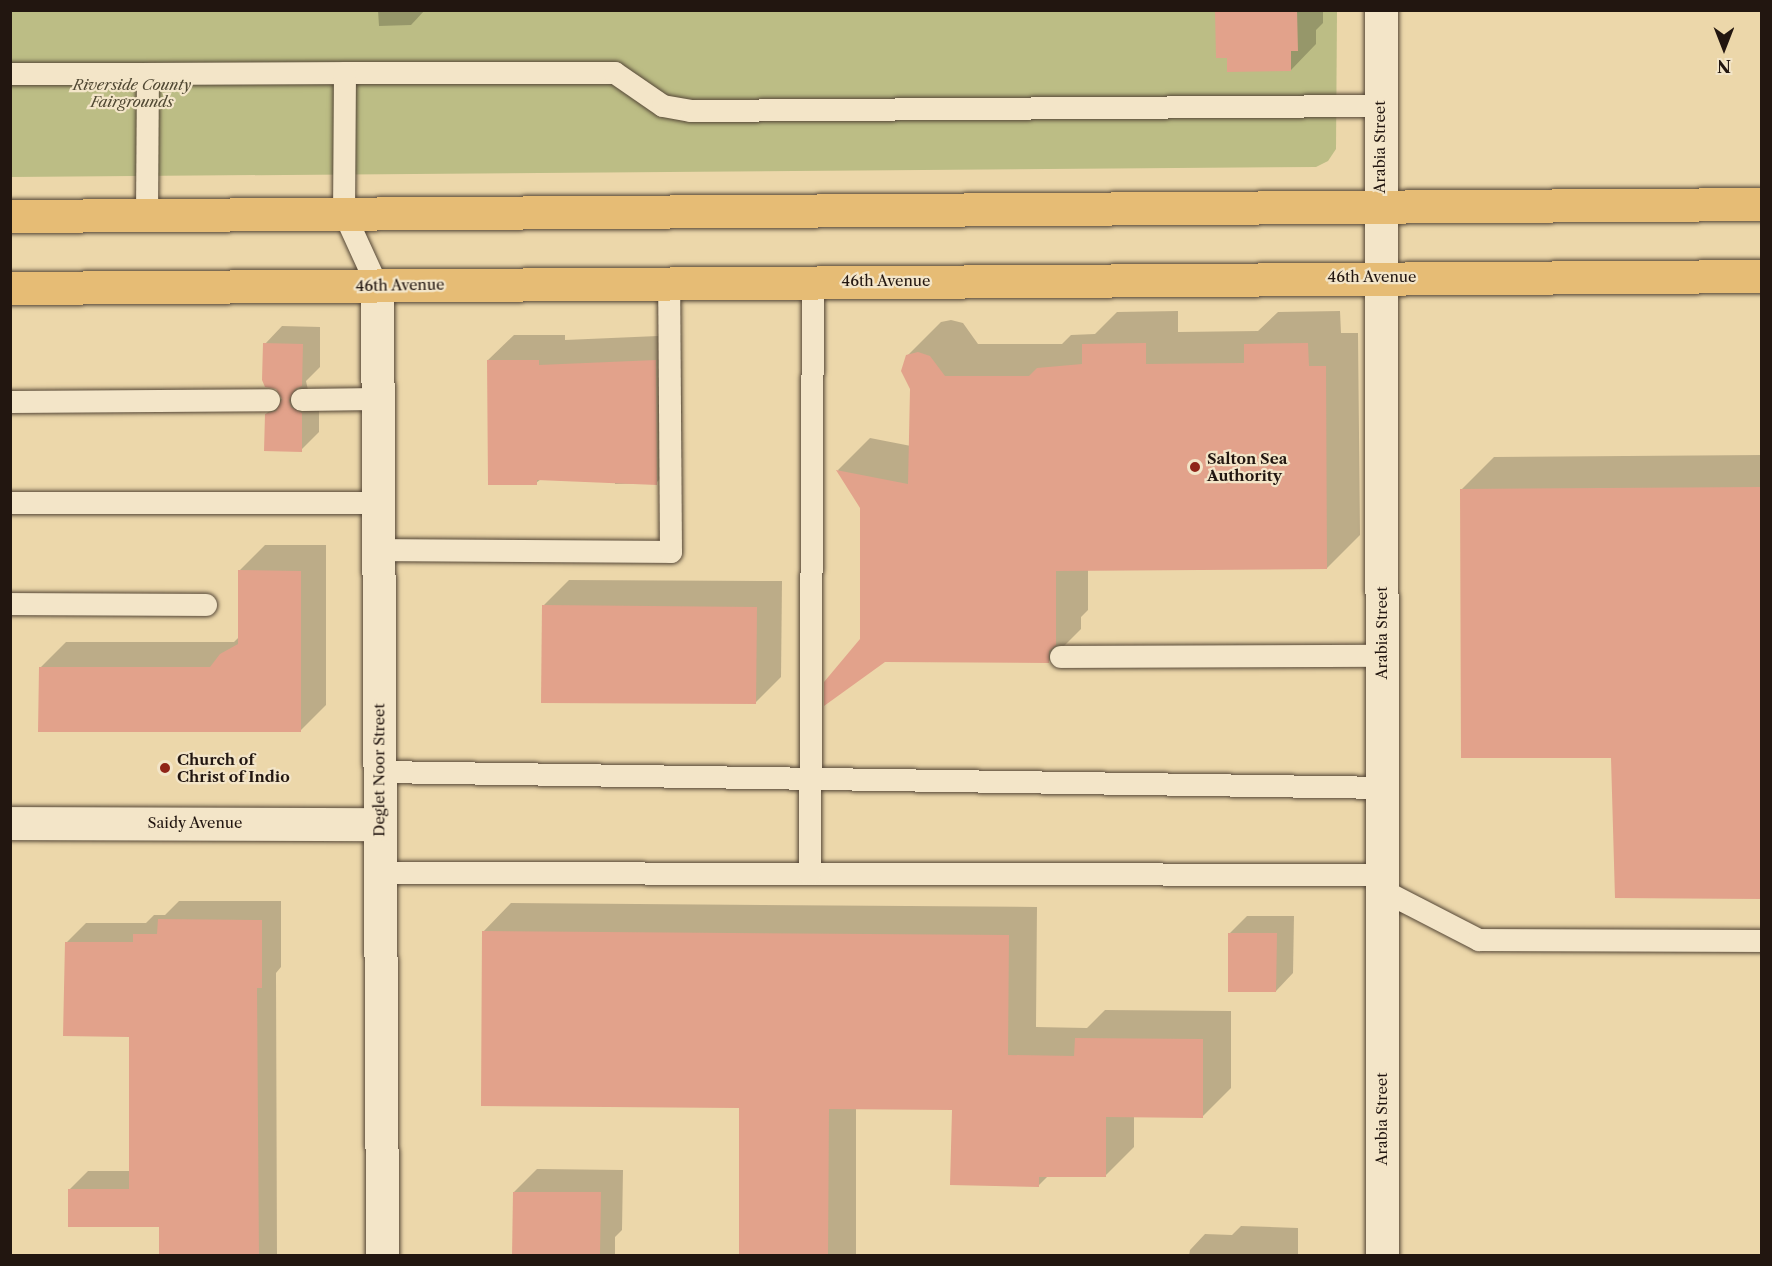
<!DOCTYPE html>
<html>
<head>
<meta charset="utf-8">
<style>
	body { margin:0 }
	#map { position:relative; width:1772px; height:1266px; overflow:hidden; background:#ecd7aa; font-family:"Libre Caslon Text",serif }
	div>[style] { position:absolute }
	.green>* { inset:0; background:#bcbd85 }
	.shadow>* { inset:0; background:#0003 }
	.building>* { inset:0; background:#e2a28b }
	.roads { filter:drop-shadow(0 0 2px #544636) drop-shadow(0 0 2px #544636) }
	.service>* { height:22px; margin:-11px; padding:0 11px; transform-origin:11px; border-radius:11px; background:#f3e5c8 }
	.minor>* { height:33px; margin:-16.5px; padding:0 16.5px; transform-origin:16.5px; border-radius:16.5px; background:#f3e5c8 }
	.primary>* { height:33px; margin:-16.5px; padding:0 16.5px; transform-origin:16.5px; border-radius:16.5px; background:#e6bc75 }
	.dots>* { width:16px; height:16px; translate:-50% -50%; box-sizing:border-box; border:3px solid #f3e5c8; border-radius:50% }
	span { translate:-50% -50%; white-space:nowrap; text-align:center; line-height:1.15; -webkit-text-stroke:4.5px #f3e5c8; paint-order:stroke }
	.park-label { font-size:15px; color:#504833; font-style:italic }
	.street-label { font-size:15px; color:#221610 }
	.poi-label { font-size:15px; color:#221610; font-weight:700 }
	.left { translate:0 -50%; text-align:left }
	.frame { position:absolute; inset:0; border:12px solid #221610; pointer-events:none }
	.north { position:absolute; left:1694px; top:18px; width:60px; height:60px; -webkit-text-stroke:4px #f3e5c8; paint-order:stroke; rotate:180deg; font-size:16px; font-weight:700; line-height:24px; text-align:center; color:#221610 }
	.north::after { content:''; display:block; margin:auto; width:21px; height:27px; background:#221610; clip-path:polygon(50% 0,100% 100%,50% 72%,0 100%) }
</style>
</head>
<body>
<div id="map">
	<div class="green">
		<div style="clip-path:polygon(10px 11px,1337px 11px,1336px 149px,1328px 161px,1316px 167px,11px 177px)"></div>
	</div>
	<div class="shadow">
		<div style="clip-path:polygon(378px 10px,425px 10px,411px 25px,379px 26px)"></div>
		<div style="clip-path:polygon(1217px 10px,1323px 10px,1323px 23px,1316px 30px,1316px 44px,1291px 70px)"></div>
		<div style="clip-path:polygon(1178px 311px,1178px 332px,1258px 331px,1278px 312px,1340px 311px,1341px 333px,1358px 333px,1360px 535px,1327px 568px,1088px 570px,1088px 610px,1081px 617px,1081px 629px,1048px 662px,862px 639px,861px 508px,838px 470px,870px 438px,911px 446px,912px 388px,908px 355px,941px 322px,951px 320px,963px 323px,978px 344px,1062px 344px,1071px 335px,1095px 334px,1117px 312px)"></div>
		<div style="clip-path:polygon(282px 326px,320px 327px,320px 367px,306px 381px,308px 390px,319px 396px,319px 432px,301px 450px,266px 414px,283px 397px,265px 344px)"></div>
		<div style="clip-path:polygon(514px 335px,565px 335px,565px 340px,681px 335px,682px 457px,656px 483px,615px 484px,615px 479px,541px 479px,536px 483px,488px 360px)"></div>
		<div style="clip-path:polygon(1762px 455px,1762px 897px,1616px 897px,1612px 756px,1461px 490px,1494px 457px)"></div>
		<div style="clip-path:polygon(265px 545px,326px 545px,326px 705px,300px 731px,40px 668px,66px 642px,234px 642px,239px 637px,239px 571px)"></div>
		<div style="clip-path:polygon(569px 580px,782px 581px,781px 677px,755px 703px,543px 606px)"></div>
		<div style="clip-path:polygon(179px 901px,281px 901px,281px 967px,276px 973px,277px 1256px,160px 1256px,161px 1225px,69px 1190px,88px 1171px,130px 1171px,130px 1036px,67px 942px,86px 923px,146px 923px,154px 915px,165px 915px)"></div>
		<div style="clip-path:polygon(511px 903px,1037px 907px,1036px 1027px,1087px 1028px,1105px 1010px,1231px 1011px,1231px 1088px,1203px 1116px,1134px 1116px,1134px 1147px,1105px 1176px,1048px 1176px,1038px 1186px,954px 1109px,856px 1108px,856px 1256px,740px 1256px,741px 1107px,483px 932px)"></div>
		<div style="clip-path:polygon(1247px 916px,1294px 916px,1293px 973px,1276px 991px,1229px 934px)"></div>
		<div style="clip-path:polygon(537px 1169px,623px 1170px,622px 1230px,615px 1237px,615px 1256px,514px 1256px,514px 1192px)"></div>
		<div style="clip-path:polygon(1241px 1226px,1298px 1228px,1298px 1256px,1189px 1256px,1190px 1250px,1205px 1234px,1232px 1235px)"></div>
	</div>
	<div class="building">
		<div style="clip-path:polygon(1215px 10px,1297px 10px,1298px 51px,1291px 51px,1291px 71px,1227px 72px,1227px 58px,1216px 58px)"></div>
		<div style="clip-path:polygon(263px 343px,303px 344px,302px 386px,295px 389px,289px 400px,291px 407px,302px 413px,302px 452px,264px 451px,265px 414px,276px 411px,282px 399px,276px 389px,265px 387px,262px 380px)"></div>
		<div style="clip-path:polygon(1146px 343px,1146px 364px,1244px 363px,1244px 344px,1308px 343px,1309px 366px,1326px 366px,1327px 569px,1056px 571px,1056px 645px,1049px 651px,1049px 663px,885px 662px,824px 706px,824px 682px,860px 639px,860px 508px,836px 470px,908px 484px,910px 389px,901px 371px,906px 355px,918px 352px,930px 356px,945px 376px,1029px 376px,1037px 368px,1082px 364px,1082px 344px)"></div>
		<div style="clip-path:polygon(487px 360px,539px 360px,539px 365px,656px 360px,657px 485px,537px 480px,537px 485px,488px 485px)"></div>
		<div style="clip-path:polygon(1761px 487px,1761px 899px,1615px 898px,1611px 758px,1461px 758px,1460px 489px)"></div>
		<div style="clip-path:polygon(238px 570px,301px 571px,301px 732px,38px 732px,39px 667px,210px 667px,220px 654px,238px 644px)"></div>
		<div style="clip-path:polygon(542px 605px,757px 607px,756px 704px,541px 703px)"></div>
		<div style="clip-path:polygon(158px 919px,262px 920px,262px 988px,257px 988px,259px 1256px,159px 1256px,159px 1227px,68px 1227px,68px 1189px,129px 1189px,129px 1037px,63px 1036px,65px 942px,133px 942px,133px 934px,157px 934px)"></div>
		<div style="clip-path:polygon(482px 931px,1009px 935px,1008px 1055px,1074px 1056px,1075px 1038px,1203px 1039px,1203px 1118px,1106px 1117px,1106px 1177px,1039px 1177px,1039px 1187px,950px 1185px,952px 1110px,829px 1109px,828px 1256px,739px 1256px,739px 1108px,481px 1106px)"></div>
		<div style="clip-path:polygon(1228px 933px,1277px 933px,1276px 992px,1228px 992px)"></div>
		<div style="clip-path:polygon(513px 1192px,601px 1192px,600px 1254px,512px 1256px)"></div>
	</div>
	<div class="roads">
		<div class="service">
			<div style="left:345px;top:73px;width:270px"></div>
			<div style="left:615px;top:73px;width:58px;rotate:34.5deg"></div>
			<div style="left:663px;top:106px;width:28px;rotate:10deg"></div>
			<div style="left:691px;top:111px;width:689px;rotate:-0.42deg"></div>
			<div style="left:10px;top:74px;width:138px"></div>
			<div style="left:147px;top:214px;width:140px;rotate:-89.6deg"></div>
			<div style="left:148px;top:74px;width:197px;rotate:-0.3deg"></div>
			<div style="left:345px;top:73px;width:140px;rotate:90.4deg"></div>
			<div style="left:344px;top:213px;width:79px;rotate:65.4deg"></div>
			<div style="left:302px;top:400px;width:75px;rotate:-0.8deg"></div>
			<div style="left:10px;top:402px;width:259px;rotate:-0.4deg"></div>
			<div style="left:10px;top:503px;width:367px"></div>
			<div style="left:378px;top:550px;width:293px;rotate:0.4deg"></div>
			<div style="left:671px;top:552px;width:269px;rotate:-90.4deg"></div>
			<div style="left:10px;top:604px;width:196px;rotate:0.3deg"></div>
			<div style="left:1061px;top:657px;width:321px;rotate:-0.2deg"></div>
			<div style="left:380px;top:772px;width:1002px;rotate:0.91deg"></div>
			<div style="left:380px;top:873px;width:1002px;rotate:0.11deg"></div>
			<div style="left:810px;top:874px;width:593px;rotate:-89.71deg"></div>
			<div style="left:1382px;top:890px;width:109px;rotate:27.3deg"></div>
			<div style="left:1479px;top:940px;width:283px;rotate:0.2deg"></div>
		</div>
		<div class="minor">
			<div style="left:1381px;top:10px;width:1246px;rotate:89.95deg"></div>
			<div style="left:377px;top:285px;width:971px;rotate:89.7deg"></div>
			<div style="left:10px;top:823px;width:369px;rotate:0.2deg"></div>
		</div>
		<div class="primary">
			<div style="left:10px;top:216px;width:1752px;rotate:-0.39deg"></div>
			<div style="left:10px;top:288px;width:1752px;rotate:-0.39deg"></div>
		</div>
	</div>
	<div class="dots">
		<div style="left:1195px;top:467px;background:#8f2418"></div>
		<div style="left:165px;top:768px;background:#8f2418"></div>
	</div>
	<div class="park-label">
		<span style="left:132px;top:93px">Riverside County<br>Fairgrounds</span>
	</div>
	<div class="street-label">
		<span style="left:1380px;top:147px;rotate:-90deg">Arabia Street</span>
		<span style="left:1372px;top:277px">46th Avenue</span>
		<span style="left:886px;top:281px">46th Avenue</span>
		<span style="left:400px;top:285px;rotate:-1deg">46th Avenue</span>
		<span style="left:1382px;top:633px;rotate:-90deg">Arabia Street</span>
		<span style="left:379px;top:770px;rotate:-90deg">Deglet Noor Street</span>
		<span style="left:195px;top:823px">Saidy Avenue</span>
		<span style="left:1382px;top:1119px;rotate:-90deg">Arabia Street</span>
	</div>
	<div class="poi-label">
		<span class="left" style="left:1207px;top:467px">Salton Sea<br>Authority</span>
		<span class="left" style="left:177px;top:768px">Church of<br>Christ of Indio</span>
	</div>
	<div class="frame"></div>
	<div class="north">N</div>
</div>
</body>
</html>
